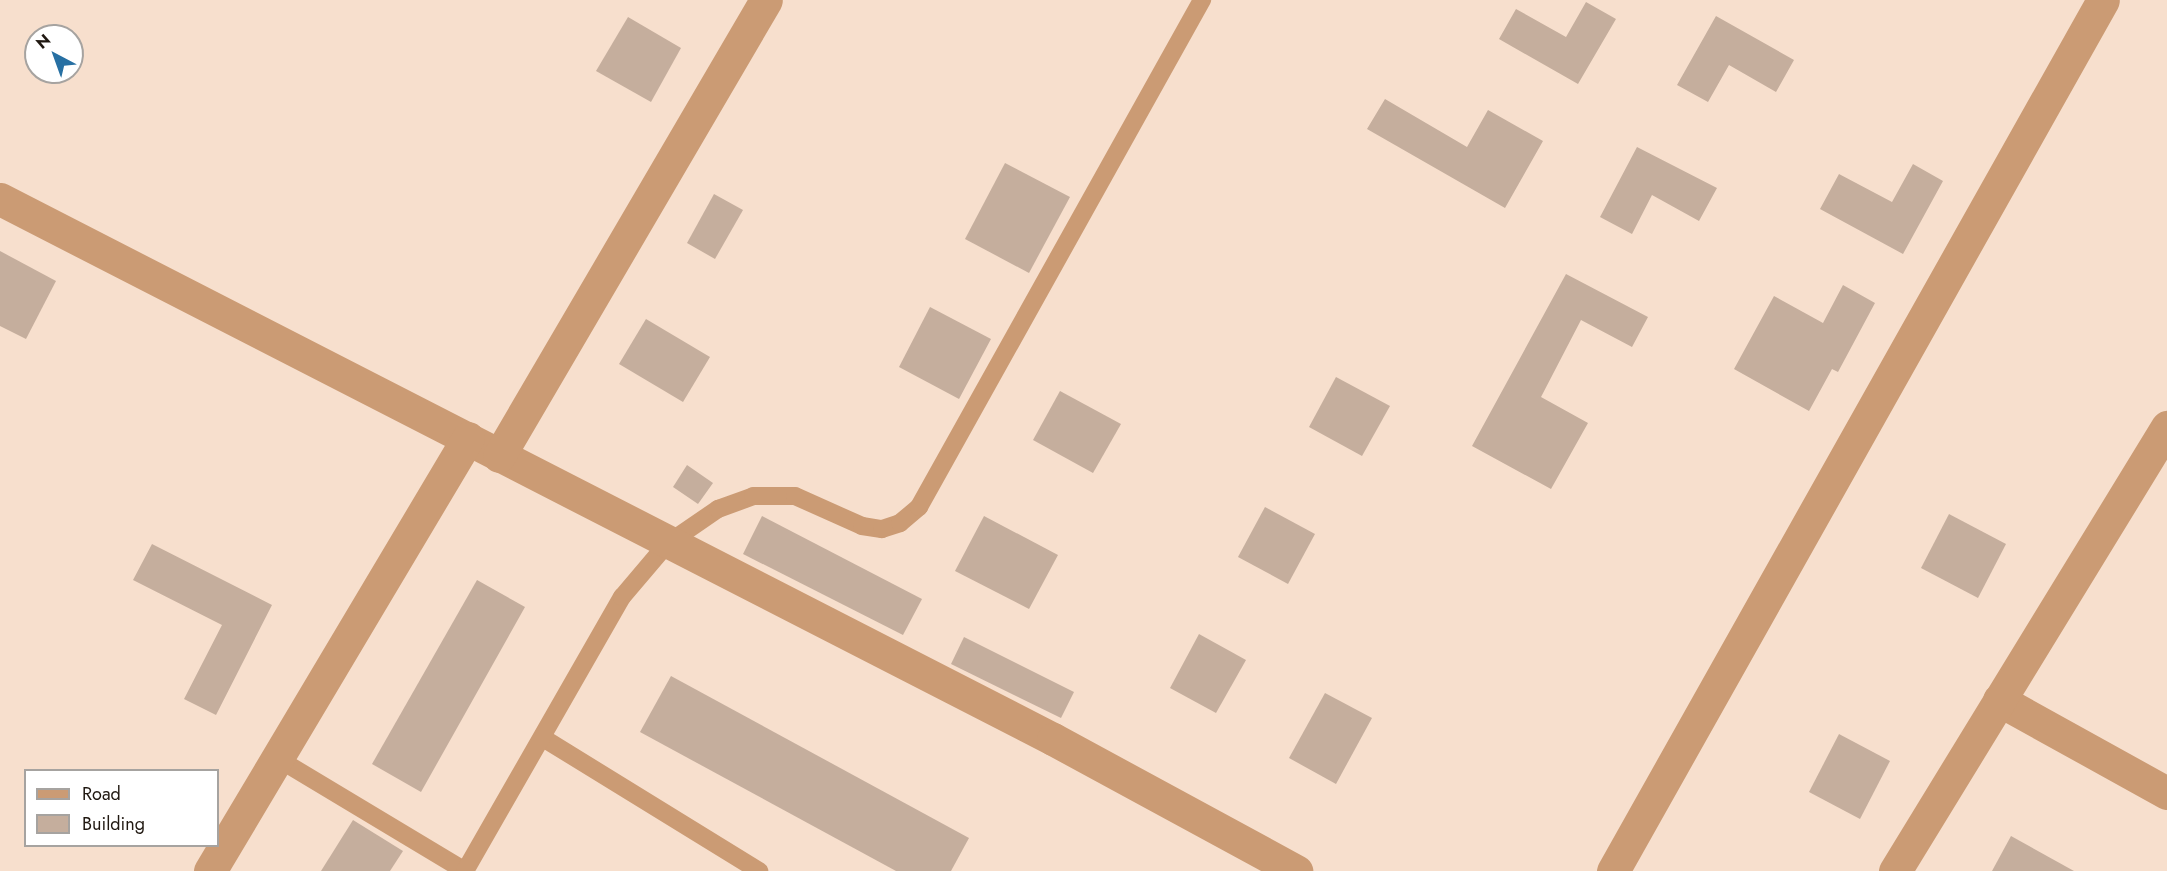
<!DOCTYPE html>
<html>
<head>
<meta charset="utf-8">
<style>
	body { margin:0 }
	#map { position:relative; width:2167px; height:871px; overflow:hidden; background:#f7dfcd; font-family:Jost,sans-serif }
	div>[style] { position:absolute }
	.building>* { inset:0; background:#c5ae9d }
	.lane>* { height:18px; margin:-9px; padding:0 9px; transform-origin:9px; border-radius:9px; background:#cb9b74 }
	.street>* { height:33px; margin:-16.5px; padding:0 16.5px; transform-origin:16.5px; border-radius:16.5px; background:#cb9b74 }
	span { translate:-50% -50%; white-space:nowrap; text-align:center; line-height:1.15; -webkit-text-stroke:6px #fff; paint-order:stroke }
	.legend { position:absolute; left:24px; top:769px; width:195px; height:78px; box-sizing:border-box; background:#fff; border:2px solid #a6a3a0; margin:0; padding:8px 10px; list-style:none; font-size:18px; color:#201811 }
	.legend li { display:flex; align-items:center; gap:12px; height:30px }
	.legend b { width:30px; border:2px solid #a6a3a0 }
	.north { position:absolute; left:24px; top:24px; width:60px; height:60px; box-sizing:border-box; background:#fff; border:2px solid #a6a3a0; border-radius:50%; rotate:319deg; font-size:16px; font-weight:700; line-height:24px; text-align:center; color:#201811 }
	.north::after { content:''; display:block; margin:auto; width:21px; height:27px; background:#2770a3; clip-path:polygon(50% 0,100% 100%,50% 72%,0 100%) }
</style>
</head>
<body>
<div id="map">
	<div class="building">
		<div style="clip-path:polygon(1586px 2px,1616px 19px,1578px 84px,1499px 39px,1516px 9px,1566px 37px)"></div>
		<div style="clip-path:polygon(1716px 16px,1794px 60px,1776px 92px,1729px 65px,1708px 102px,1677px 85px)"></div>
		<div style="clip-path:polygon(628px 17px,681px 48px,651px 102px,596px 71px)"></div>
		<div style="clip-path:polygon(1385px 99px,1467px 147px,1488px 110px,1543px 141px,1505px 208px,1367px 129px)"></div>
		<div style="clip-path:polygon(1637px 147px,1717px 188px,1699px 221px,1652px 195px,1632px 234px,1600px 217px)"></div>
		<div style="clip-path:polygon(1005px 163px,1070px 197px,1029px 273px,965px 239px)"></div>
		<div style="clip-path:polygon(1913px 164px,1943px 181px,1903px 254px,1820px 209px,1839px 174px,1892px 202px)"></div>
		<div style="clip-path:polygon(714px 194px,743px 210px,715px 259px,687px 243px)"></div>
		<div style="clip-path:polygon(0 251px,56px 281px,26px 339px,0 326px)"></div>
		<div style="clip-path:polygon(1566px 274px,1648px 317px,1632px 347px,1581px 320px,1541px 397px,1588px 423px,1551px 489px,1472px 446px)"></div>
		<div style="clip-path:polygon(1843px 285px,1875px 303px,1838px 372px,1832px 369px,1809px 411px,1734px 369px,1774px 296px,1823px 323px)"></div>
		<div style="clip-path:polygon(930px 307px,991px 339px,959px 399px,899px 367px)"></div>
		<div style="clip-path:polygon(646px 319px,710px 357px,683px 402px,619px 364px)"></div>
		<div style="clip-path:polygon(1336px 377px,1390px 406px,1362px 456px,1309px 427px)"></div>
		<div style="clip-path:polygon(1060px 391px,1121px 424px,1093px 473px,1033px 440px)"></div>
		<div style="clip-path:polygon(687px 465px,713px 483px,698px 504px,673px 487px)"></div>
		<div style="clip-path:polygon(1265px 507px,1315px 534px,1288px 584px,1238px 557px)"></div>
		<div style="clip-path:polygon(1949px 514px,2006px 544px,1978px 598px,1921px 568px)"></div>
		<div style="clip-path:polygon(762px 516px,922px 599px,903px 635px,743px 554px)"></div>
		<div style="clip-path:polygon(984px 516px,1058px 555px,1029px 609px,955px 571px)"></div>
		<div style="clip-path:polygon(152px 544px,272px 605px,216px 715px,184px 699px,222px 625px,133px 580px)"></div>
		<div style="clip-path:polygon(477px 580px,525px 607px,421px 792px,372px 764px)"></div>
		<div style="clip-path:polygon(1199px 634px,1246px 660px,1216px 713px,1170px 688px)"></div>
		<div style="clip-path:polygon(964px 637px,1074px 692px,1061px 718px,951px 664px)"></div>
		<div style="clip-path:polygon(671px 676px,969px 838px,951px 871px,896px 871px,640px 732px)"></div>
		<div style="clip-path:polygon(1325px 693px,1372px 718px,1336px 784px,1289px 758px)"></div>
		<div style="clip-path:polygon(1839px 734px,1890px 761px,1860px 819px,1809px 792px)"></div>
		<div style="clip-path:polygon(353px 820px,403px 851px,390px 871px,321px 871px)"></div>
		<div style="clip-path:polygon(2011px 836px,2074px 871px,1992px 871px)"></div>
	</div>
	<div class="lane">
		<div style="left:543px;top:738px;width:254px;rotate:31.6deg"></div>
		<div style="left:277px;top:758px;width:219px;rotate:31deg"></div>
		<div style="left:465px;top:871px;width:316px;rotate:-60.2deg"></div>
		<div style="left:622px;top:597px;width:70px;rotate:-49.7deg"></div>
		<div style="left:667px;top:544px;width:62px;rotate:-34.5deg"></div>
		<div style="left:718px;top:509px;width:37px;rotate:-20deg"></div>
		<div style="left:753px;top:496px;width:42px"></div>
		<div style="left:795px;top:496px;width:73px;rotate:24.1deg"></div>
		<div style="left:862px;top:526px;width:20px;rotate:9deg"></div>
		<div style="left:882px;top:529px;width:19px;rotate:-18deg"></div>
		<div style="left:900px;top:523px;width:25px;rotate:-40deg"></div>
		<div style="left:919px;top:507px;width:581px;rotate:-60.83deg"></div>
	</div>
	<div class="street">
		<div style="left:0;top:199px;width:1183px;rotate:27.15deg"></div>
		<div style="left:1053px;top:739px;width:277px;rotate:28.5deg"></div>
		<div style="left:499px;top:456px;width:528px;rotate:-59.65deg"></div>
		<div style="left:1999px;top:700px;width:192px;rotate:29deg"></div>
		<div style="left:210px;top:871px;width:504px;rotate:-59.21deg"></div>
		<div style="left:1613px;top:871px;width:999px;rotate:-60.64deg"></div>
		<div style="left:1895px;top:871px;width:521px;rotate:-58.51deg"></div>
	</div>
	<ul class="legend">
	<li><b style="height:8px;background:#cb9b74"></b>Road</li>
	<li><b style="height:16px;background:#c5ae9d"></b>Building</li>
	</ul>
	<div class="north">N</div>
</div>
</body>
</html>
